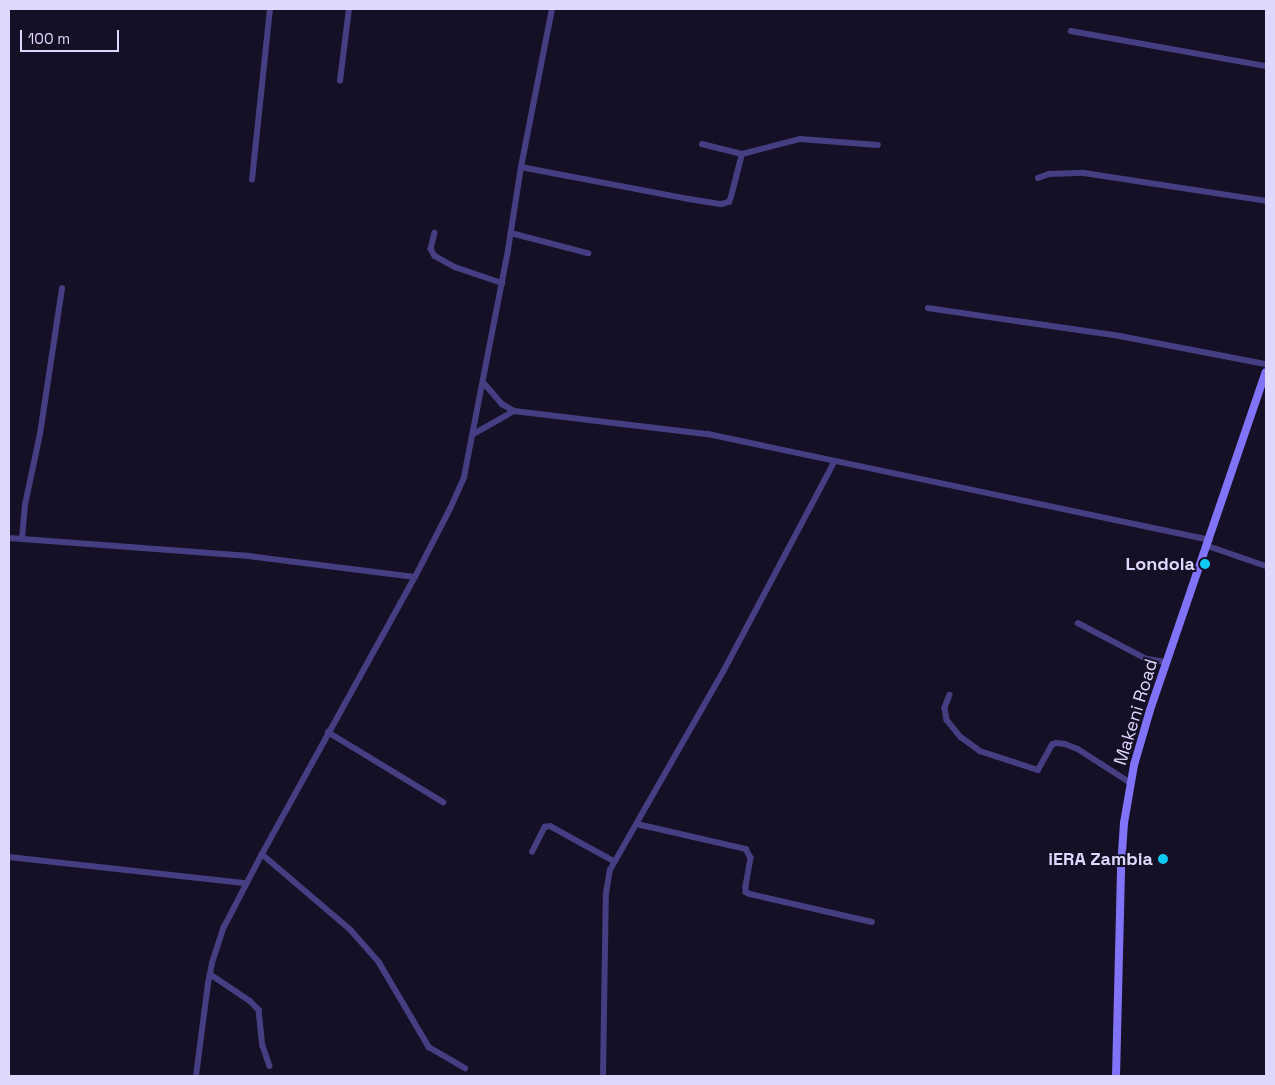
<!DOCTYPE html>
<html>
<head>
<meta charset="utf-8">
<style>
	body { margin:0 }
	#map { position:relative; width:1275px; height:1085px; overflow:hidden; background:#161026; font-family:"Space Grotesk",sans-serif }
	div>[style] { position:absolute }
	.street>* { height:5.5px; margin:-2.75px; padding:0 2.75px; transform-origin:2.75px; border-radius:2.75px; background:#463e82 }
	.secondary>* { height:8px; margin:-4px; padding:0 4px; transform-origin:4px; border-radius:4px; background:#8173f8 }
	.dots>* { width:14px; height:14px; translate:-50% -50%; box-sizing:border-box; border:2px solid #161026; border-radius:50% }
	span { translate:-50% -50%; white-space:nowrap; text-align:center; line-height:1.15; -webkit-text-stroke:4px #161026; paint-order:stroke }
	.poi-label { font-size:18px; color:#dfd7fd; font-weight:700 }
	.right { translate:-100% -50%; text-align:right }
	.street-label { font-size:18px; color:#dfd7fd }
	.frame { position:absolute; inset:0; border:10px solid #dfd7fd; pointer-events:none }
	.scale { position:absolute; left:20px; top:30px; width:99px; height:22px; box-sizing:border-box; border:2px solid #dfd7fd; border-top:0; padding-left:6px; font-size:15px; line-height:18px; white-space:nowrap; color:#dfd7fd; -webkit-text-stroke:4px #161026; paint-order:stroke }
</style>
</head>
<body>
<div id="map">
	<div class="street">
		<div style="left:1071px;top:31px;width:198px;rotate:10.2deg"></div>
		<div style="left:340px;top:81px;width:73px;rotate:-82.9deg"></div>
		<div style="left:702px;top:144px;width:41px;rotate:14deg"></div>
		<div style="left:742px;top:154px;width:60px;rotate:-14.5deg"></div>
		<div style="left:800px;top:139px;width:78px;rotate:4.4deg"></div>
		<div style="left:521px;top:167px;width:171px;rotate:10.8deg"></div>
		<div style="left:689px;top:199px;width:33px;rotate:9deg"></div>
		<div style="left:722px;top:204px;width:7px;rotate:-16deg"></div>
		<div style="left:729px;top:202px;width:5px;rotate:-68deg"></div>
		<div style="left:731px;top:197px;width:44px;rotate:-75.7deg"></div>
		<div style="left:1038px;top:178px;width:12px;rotate:-20deg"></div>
		<div style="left:1049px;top:174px;width:35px;rotate:-2deg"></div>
		<div style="left:1084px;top:173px;width:184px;rotate:8.7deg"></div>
		<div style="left:252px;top:180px;width:172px;rotate:-84deg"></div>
		<div style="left:435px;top:233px;width:16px;rotate:104deg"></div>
		<div style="left:431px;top:249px;width:8px;rotate:60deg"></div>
		<div style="left:435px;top:256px;width:23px;rotate:29deg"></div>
		<div style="left:455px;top:267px;width:50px;rotate:18.8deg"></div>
		<div style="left:511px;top:233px;width:80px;rotate:14.6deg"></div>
		<div style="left:928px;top:308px;width:194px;rotate:8.3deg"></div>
		<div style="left:1120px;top:336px;width:149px;rotate:10.9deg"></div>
		<div style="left:484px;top:383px;width:28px;rotate:49deg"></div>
		<div style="left:502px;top:404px;width:14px;rotate:30deg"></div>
		<div style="left:514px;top:411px;width:195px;rotate:6.8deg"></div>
		<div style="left:708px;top:434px;width:513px;rotate:11.92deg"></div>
		<div style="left:472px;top:435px;width:48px;rotate:-29.7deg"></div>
		<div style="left:9px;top:538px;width:241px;rotate:4.3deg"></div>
		<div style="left:249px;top:556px;width:167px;rotate:7.2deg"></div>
		<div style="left:22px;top:539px;width:34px;rotate:-85deg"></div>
		<div style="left:25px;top:505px;width:73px;rotate:-78.1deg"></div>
		<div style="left:40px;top:434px;width:147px;rotate:-81.4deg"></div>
		<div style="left:1208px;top:546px;width:61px;rotate:19deg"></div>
		<div style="left:1078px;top:623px;width:78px;rotate:27.6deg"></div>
		<div style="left:1147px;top:659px;width:20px;rotate:9deg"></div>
		<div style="left:950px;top:695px;width:14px;rotate:111deg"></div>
		<div style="left:945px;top:708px;width:12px;rotate:81deg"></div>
		<div style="left:947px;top:720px;width:22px;rotate:51deg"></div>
		<div style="left:961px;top:737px;width:24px;rotate:36deg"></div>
		<div style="left:980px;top:751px;width:61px;rotate:18.1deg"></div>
		<div style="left:1038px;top:770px;width:29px;rotate:-61deg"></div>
		<div style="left:1052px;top:745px;width:4px;rotate:-27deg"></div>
		<div style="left:1056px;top:743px;width:9px;rotate:6deg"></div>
		<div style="left:1065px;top:744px;width:14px;rotate:21deg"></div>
		<div style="left:1078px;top:749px;width:63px;rotate:32.7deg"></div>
		<div style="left:328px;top:732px;width:135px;rotate:31.3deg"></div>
		<div style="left:637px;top:824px;width:112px;rotate:12.9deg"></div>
		<div style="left:746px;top:849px;width:10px;rotate:61deg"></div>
		<div style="left:751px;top:858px;width:29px;rotate:100deg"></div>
		<div style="left:746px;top:887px;width:5px;rotate:90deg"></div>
		<div style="left:746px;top:892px;width:4px;rotate:27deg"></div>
		<div style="left:750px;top:894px;width:125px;rotate:12.9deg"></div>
		<div style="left:532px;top:852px;width:28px;rotate:-63deg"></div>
		<div style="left:545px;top:827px;width:5px;rotate:-11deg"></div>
		<div style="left:550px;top:826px;width:73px;rotate:28.7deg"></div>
		<div style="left:262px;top:854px;width:117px;rotate:40.5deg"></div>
		<div style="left:351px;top:930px;width:43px;rotate:48.8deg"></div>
		<div style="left:379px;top:962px;width:99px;rotate:59.5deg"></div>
		<div style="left:429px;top:1047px;width:42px;rotate:30.3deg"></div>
		<div style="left:9px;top:857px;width:238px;rotate:6.3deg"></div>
		<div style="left:210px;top:974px;width:48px;rotate:34deg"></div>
		<div style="left:250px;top:1001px;width:13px;rotate:45deg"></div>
		<div style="left:259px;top:1010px;width:36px;rotate:84deg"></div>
		<div style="left:263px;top:1046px;width:21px;rotate:71deg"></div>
		<div style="left:196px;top:1076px;width:93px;rotate:-82.6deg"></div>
		<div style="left:208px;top:984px;width:21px;rotate:-79deg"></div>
		<div style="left:212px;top:963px;width:38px;rotate:-72deg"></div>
		<div style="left:224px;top:927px;width:82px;rotate:-62.5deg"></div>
		<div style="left:262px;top:854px;width:316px;rotate:-61.1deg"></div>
		<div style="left:415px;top:577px;width:76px;rotate:-62.8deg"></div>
		<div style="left:450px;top:509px;width:35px;rotate:-66deg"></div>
		<div style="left:464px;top:477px;width:231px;rotate:-79deg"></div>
		<div style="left:508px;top:250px;width:84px;rotate:-81.1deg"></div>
		<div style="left:521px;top:167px;width:161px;rotate:-78.9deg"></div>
		<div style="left:603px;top:1076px;width:182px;rotate:-89.1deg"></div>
		<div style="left:606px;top:894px;width:24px;rotate:-81deg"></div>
		<div style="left:610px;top:870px;width:228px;rotate:-60.3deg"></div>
		<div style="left:723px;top:672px;width:238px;rotate:-62.1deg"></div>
	</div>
	<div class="secondary">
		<div style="left:1116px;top:1076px;width:209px;rotate:-88.6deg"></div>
		<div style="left:1121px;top:867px;width:44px;rotate:-86.1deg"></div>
		<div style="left:1124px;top:823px;width:59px;rotate:-80.2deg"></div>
		<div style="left:1134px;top:765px;width:57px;rotate:-73.8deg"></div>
		<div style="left:1150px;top:710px;width:357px;rotate:-71.1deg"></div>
	</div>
	<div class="dots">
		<div style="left:1205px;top:564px;background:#0dcaf3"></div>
		<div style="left:1163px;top:859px;background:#0dcaf3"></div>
	</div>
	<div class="poi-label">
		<span class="right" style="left:1195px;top:564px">Londola</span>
		<span class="right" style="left:1153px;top:859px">iERA Zambia</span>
	</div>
	<div class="street-label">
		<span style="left:1136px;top:712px;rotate:-73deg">Makeni Road</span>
	</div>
	<div class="frame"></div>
	<div class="scale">100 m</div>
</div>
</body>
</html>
